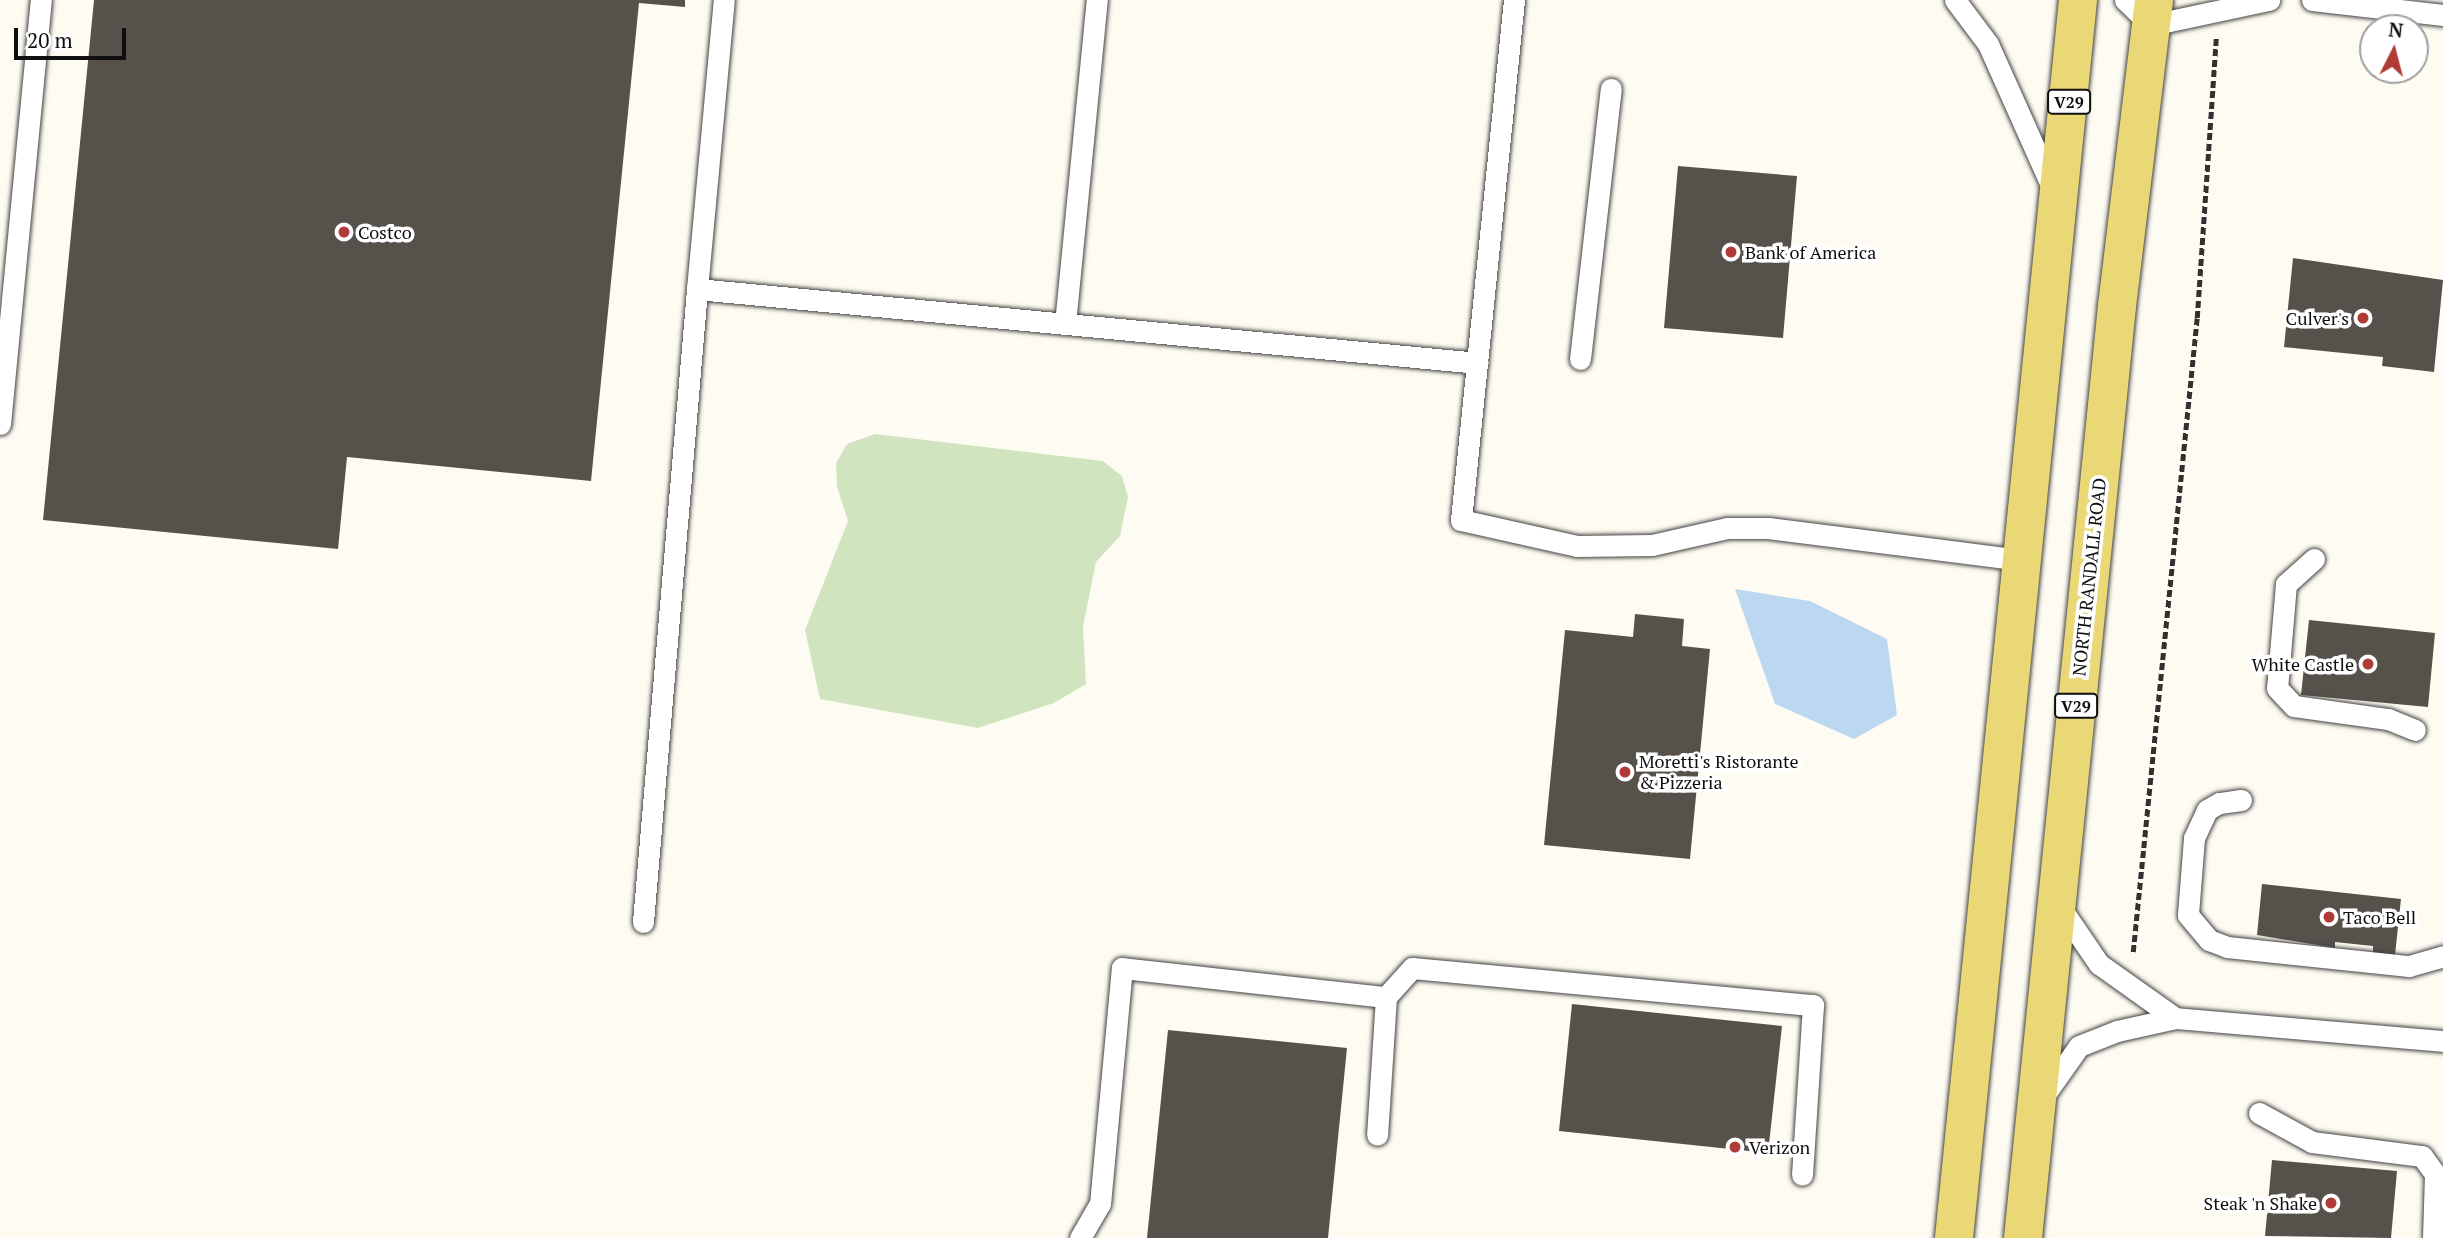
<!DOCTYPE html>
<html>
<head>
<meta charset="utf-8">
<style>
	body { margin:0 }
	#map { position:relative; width:2443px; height:1238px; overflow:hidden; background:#fefcf2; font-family:"PT Serif",serif }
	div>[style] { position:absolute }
	.green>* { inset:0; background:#d0e5bf }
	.water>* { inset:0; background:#bcd8f0 }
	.building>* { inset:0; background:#57514c }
	.path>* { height:4.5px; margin-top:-2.25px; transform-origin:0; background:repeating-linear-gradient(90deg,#313131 0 7px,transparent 0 10.5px) }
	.roads { filter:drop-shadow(0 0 2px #424242) drop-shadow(0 0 2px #424242) }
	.lane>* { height:21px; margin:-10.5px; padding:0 10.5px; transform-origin:10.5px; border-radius:10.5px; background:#fff }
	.primary>* { height:38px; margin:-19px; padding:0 19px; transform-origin:19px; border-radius:19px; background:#ead776 }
	.dots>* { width:19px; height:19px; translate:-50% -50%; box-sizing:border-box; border:4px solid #fff; border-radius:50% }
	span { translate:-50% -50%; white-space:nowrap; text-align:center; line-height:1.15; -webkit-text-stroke:7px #fff; paint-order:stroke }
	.shield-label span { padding:2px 5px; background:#fff; border:2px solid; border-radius:5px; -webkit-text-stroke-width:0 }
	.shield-label { font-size:16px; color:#0f0f0f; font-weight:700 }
	.poi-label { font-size:18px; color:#0f0f0f }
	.left { translate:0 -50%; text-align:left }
	.right { translate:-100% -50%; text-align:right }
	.street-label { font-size:18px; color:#0f0f0f }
	.north { position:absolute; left:2359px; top:14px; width:70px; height:70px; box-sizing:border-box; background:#fff; border:2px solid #9f9f9f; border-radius:50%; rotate:6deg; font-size:19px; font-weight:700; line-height:28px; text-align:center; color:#0f0f0f }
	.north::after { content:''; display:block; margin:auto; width:24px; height:32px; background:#b03a36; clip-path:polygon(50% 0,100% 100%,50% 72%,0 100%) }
	.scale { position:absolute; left:14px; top:28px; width:112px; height:32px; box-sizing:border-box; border:4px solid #0f0f0f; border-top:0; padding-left:9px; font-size:21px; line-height:24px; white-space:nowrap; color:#0f0f0f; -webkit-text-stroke:5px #fff; paint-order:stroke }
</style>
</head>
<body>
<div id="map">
	<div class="green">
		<div style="clip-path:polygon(875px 434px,1103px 461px,1122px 476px,1128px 497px,1120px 536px,1096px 562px,1083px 627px,1086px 684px,1054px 703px,978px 728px,820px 699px,805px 630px,848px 521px,837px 487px,836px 463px,847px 444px)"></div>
	</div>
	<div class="water">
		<div style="clip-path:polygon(1735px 589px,1810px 601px,1887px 639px,1897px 715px,1854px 739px,1775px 704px)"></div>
	</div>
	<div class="building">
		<div style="clip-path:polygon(94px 0,685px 0,685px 7px,639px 3px,591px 481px,347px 457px,338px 549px,43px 520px)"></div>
		<div style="clip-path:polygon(1678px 166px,1797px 176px,1783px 338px,1664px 328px)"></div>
		<div style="clip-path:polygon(2293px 258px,2443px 280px,2434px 372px,2382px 366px,2383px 357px,2284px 347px)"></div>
		<div style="clip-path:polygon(1635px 614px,1684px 619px,1682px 646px,1710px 649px,1690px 859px,1544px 845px,1565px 630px,1633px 637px)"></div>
		<div style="clip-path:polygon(2309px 620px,2435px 633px,2428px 707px,2301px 695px)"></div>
		<div style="clip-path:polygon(2262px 884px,2401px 899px,2395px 955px,2373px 953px,2373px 946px,2335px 942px,2335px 948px,2257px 935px)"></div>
		<div style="clip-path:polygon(1572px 1004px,1782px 1026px,1768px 1153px,1559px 1131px)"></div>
		<div style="clip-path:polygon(1168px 1030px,1347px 1048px,1328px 1238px,1147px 1238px)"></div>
		<div style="clip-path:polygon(2272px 1160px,2397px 1171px,2391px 1238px,2265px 1236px)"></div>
	</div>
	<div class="path">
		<div style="left:2133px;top:952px;width:637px;rotate:-84.24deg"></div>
		<div style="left:2197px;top:318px;width:280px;rotate:-86.1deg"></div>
	</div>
	<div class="roads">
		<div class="lane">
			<div style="left:1514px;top:0;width:523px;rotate:95.82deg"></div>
			<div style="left:1461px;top:520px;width:119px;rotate:12.6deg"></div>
			<div style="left:1577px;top:546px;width:75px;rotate:-0.8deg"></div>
			<div style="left:1652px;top:545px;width:77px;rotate:-12.8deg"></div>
			<div style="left:1727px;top:528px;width:41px"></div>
			<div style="left:1768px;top:528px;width:256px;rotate:7.2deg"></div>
			<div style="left:1955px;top:0;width:55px;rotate:53.1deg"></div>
			<div style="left:1988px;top:44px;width:159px;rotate:65.9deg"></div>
			<div style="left:2125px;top:0;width:36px;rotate:44deg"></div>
			<div style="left:2151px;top:25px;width:121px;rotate:-12deg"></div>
			<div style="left:2312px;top:0;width:132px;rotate:6.5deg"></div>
			<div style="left:697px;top:289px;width:290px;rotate:-84.7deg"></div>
			<div style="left:1065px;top:324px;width:326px;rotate:-84.4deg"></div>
			<div style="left:1580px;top:359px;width:272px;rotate:-83.5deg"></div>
			<div style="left:0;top:424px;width:426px;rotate:-84.5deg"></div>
			<div style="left:2314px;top:559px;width:38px;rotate:138deg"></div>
			<div style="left:2286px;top:584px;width:104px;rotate:94.9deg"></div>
			<div style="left:2277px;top:688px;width:25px;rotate:47deg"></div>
			<div style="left:2294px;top:706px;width:95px;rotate:7.9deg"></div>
			<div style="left:2388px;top:719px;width:29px;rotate:22deg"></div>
			<div style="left:2241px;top:800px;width:22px;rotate:172deg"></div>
			<div style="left:2219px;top:803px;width:14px;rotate:150deg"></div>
			<div style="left:2207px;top:810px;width:31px;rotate:115deg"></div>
			<div style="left:2194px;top:838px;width:77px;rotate:94.5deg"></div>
			<div style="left:2188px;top:915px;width:33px;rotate:50deg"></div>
			<div style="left:2209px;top:940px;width:19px;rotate:21deg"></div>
			<div style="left:2227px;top:947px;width:183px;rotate:6deg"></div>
			<div style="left:2409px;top:966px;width:35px;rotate:-16deg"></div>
			<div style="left:2058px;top:904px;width:73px;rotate:55.7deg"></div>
			<div style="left:2099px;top:964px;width:93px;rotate:35.4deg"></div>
			<div style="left:643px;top:922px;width:635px;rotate:-85.12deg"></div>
			<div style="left:697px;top:289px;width:784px;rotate:5.41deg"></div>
			<div style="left:1386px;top:997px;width:39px;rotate:-48deg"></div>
			<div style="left:1412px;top:968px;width:403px;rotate:5.3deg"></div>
			<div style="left:1813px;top:1005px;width:170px;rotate:93.7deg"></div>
			<div style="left:2043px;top:1097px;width:62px;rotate:-54.8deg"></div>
			<div style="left:2079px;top:1046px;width:41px;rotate:-21.5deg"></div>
			<div style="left:2117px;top:1031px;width:59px;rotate:-12.6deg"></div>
			<div style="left:2175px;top:1018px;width:269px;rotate:4.9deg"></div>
			<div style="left:2259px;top:1113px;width:60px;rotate:28.7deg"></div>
			<div style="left:2312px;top:1142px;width:111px;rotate:7.3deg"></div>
			<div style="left:2422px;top:1156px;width:22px;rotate:54deg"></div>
			<div style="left:2435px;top:1174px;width:64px;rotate:91.8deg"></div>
			<div style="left:1080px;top:1238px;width:39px;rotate:-60deg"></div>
			<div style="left:1100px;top:1204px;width:237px;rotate:-84.7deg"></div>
			<div style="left:1122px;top:968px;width:266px;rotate:6.3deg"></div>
			<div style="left:1386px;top:997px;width:138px;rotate:93.7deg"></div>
		</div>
		<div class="primary">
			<div style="left:1954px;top:1238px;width:1244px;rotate:-84.28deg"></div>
			<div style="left:2023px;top:1238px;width:937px;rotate:-84.24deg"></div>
			<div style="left:2117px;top:306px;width:308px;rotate:-83.1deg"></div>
		</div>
	</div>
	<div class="dots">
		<div style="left:344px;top:232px;background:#b03a36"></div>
		<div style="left:1731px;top:252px;background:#b03a36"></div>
		<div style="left:2363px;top:318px;background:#b03a36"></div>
		<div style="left:2368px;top:664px;background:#b03a36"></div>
		<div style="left:1625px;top:772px;background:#b03a36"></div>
		<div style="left:2329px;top:917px;background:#b03a36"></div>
		<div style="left:1735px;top:1147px;background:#b03a36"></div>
		<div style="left:2331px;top:1203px;background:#b03a36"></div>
	</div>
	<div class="shield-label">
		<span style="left:2069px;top:102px">V29</span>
		<span style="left:2076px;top:706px">V29</span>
	</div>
	<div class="poi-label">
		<span class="left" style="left:358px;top:232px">Costco</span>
		<span class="left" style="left:1745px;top:252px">Bank of America</span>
		<span class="right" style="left:2349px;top:318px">Culver's</span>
		<span class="right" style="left:2354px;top:664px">White Castle</span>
		<span class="left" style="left:1639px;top:772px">Moretti's Ristorante<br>&amp; Pizzeria</span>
		<span class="left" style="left:2343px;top:917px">Taco Bell</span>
		<span class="left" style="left:1749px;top:1147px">Verizon</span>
		<span class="right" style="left:2317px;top:1203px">Steak 'n Shake</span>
	</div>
	<div class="street-label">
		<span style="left:2089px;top:577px;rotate:-84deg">NORTH RANDALL ROAD</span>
	</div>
	<div class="north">N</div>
	<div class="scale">20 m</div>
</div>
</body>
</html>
